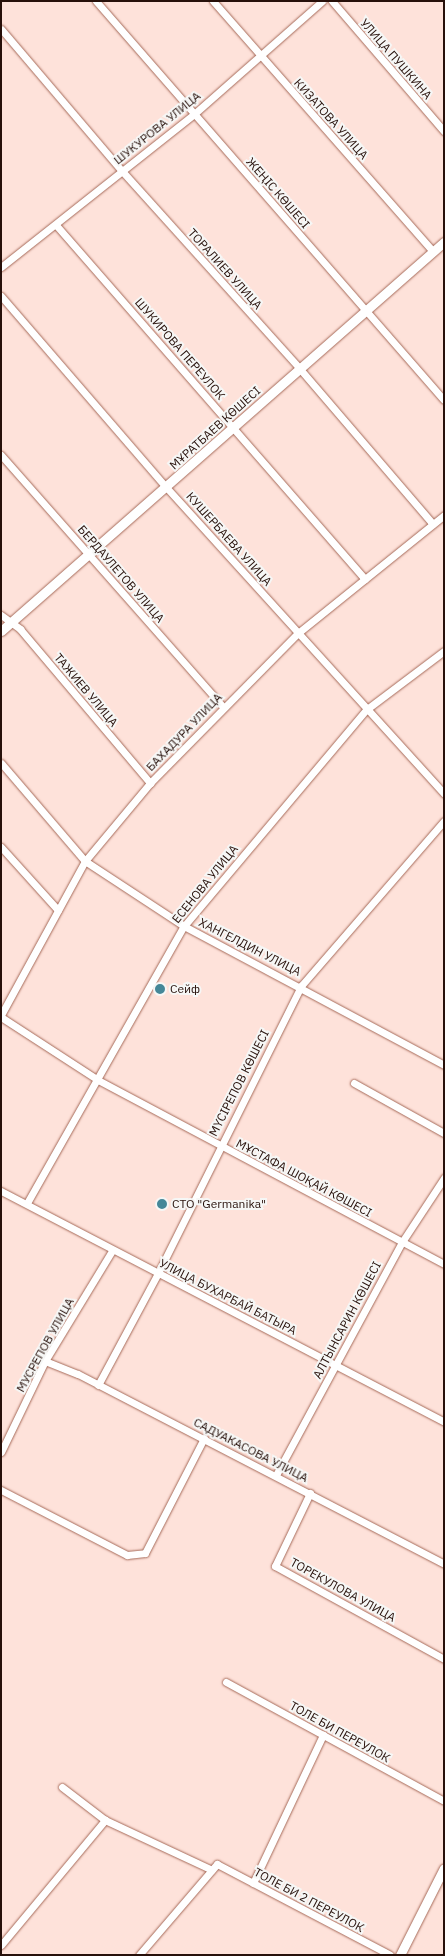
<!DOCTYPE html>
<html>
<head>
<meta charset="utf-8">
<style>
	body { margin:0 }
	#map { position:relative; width:445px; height:1956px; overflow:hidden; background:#fee2da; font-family:"IBM Plex Sans",sans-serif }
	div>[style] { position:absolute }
	.roads { filter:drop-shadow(0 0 1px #a66a59) drop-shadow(0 0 1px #a66a59) }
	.street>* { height:7px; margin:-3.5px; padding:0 3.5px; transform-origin:3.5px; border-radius:3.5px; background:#fff }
	.secondary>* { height:9px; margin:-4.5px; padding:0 4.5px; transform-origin:4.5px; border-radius:4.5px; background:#fff }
	.dots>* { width:14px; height:14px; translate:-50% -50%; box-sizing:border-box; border:2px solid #f6f7f6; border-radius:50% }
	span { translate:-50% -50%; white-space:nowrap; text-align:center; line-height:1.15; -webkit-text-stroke:4px #f6f7f6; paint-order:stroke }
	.street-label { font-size:12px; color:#27100a }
	.poi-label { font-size:12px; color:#27100a }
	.left { translate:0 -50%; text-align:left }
	.frame { position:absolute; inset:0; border:2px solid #27100a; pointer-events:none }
</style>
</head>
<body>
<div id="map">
	<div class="roads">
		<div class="street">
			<div style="left:96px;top:1px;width:529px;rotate:48.91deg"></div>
			<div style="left:213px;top:1px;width:333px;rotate:48.7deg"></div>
			<div style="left:332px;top:1px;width:172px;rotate:49.3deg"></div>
			<div style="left:1px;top:29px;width:187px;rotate:49.6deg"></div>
			<div style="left:122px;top:171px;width:266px;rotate:48deg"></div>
			<div style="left:300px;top:369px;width:204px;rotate:49.4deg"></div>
			<div style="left:56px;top:225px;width:470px;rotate:48.9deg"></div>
			<div style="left:1px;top:267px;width:246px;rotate:-38.4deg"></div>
			<div style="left:194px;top:114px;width:171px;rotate:-41.4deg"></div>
			<div style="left:1px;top:296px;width:252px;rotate:49.2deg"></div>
			<div style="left:166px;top:487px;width:414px;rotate:47.8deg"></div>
			<div style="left:1px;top:455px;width:336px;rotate:48.6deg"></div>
			<div style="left:1px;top:615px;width:24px;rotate:36deg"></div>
			<div style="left:20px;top:629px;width:202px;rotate:49.8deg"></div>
			<div style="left:1px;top:763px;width:129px;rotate:49.4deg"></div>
			<div style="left:85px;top:861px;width:118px;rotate:33.3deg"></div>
			<div style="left:184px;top:926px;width:295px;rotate:28.1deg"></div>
			<div style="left:1px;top:847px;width:85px;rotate:47.9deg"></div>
			<div style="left:1px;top:1015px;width:175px;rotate:-61.4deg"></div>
			<div style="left:85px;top:861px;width:102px;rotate:-50.2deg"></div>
			<div style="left:150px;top:783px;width:211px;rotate:-45.4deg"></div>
			<div style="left:298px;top:633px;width:188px;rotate:-38.9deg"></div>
			<div style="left:1px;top:1017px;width:116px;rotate:33deg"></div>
			<div style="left:98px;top:1080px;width:392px;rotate:28deg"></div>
			<div style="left:354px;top:1083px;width:103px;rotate:29.1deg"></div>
			<div style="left:1px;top:1191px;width:500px;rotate:27.5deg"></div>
			<div style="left:27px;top:1203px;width:318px;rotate:-60.5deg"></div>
			<div style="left:184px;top:926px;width:284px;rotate:-49.9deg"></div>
			<div style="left:367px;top:709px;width:96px;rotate:-37deg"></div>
			<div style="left:45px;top:1361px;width:35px;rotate:22deg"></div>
			<div style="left:78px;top:1374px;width:412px;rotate:27.4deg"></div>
			<div style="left:98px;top:1385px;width:127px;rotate:-61.8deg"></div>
			<div style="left:158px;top:1273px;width:321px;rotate:-63.5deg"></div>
			<div style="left:301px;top:986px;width:218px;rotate:-49.1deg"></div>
			<div style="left:1px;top:1452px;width:101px;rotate:-64.2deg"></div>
			<div style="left:45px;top:1361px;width:129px;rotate:-58.7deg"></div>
			<div style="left:276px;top:1475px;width:265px;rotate:-61.6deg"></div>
			<div style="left:402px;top:1242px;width:77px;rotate:-56.7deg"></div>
			<div style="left:1px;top:1490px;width:142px;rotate:27.3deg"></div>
			<div style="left:127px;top:1555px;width:18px;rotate:-6deg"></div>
			<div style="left:145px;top:1553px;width:129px;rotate:-62.8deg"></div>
			<div style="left:310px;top:1493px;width:81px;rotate:115.6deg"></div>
			<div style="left:275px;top:1566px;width:193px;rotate:28.8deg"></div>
			<div style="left:226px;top:1682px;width:248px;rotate:28.6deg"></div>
			<div style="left:62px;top:1787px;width:54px;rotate:37.5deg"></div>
			<div style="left:105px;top:1820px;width:118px;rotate:25deg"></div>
			<div style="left:253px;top:1883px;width:164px;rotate:-64.7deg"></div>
			<div style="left:1px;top:1945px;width:163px;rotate:-50.2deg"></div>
			<div style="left:139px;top:1955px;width:120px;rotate:-49.4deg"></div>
			<div style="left:217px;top:1864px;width:195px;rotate:27.7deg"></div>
		</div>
		<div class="secondary">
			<div style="left:1px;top:631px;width:590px;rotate:-41.29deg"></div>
			<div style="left:400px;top:1955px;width:97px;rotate:-63.2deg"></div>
		</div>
	</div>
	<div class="dots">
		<div style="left:160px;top:989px;background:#458798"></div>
		<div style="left:162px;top:1204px;background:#458798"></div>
	</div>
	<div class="street-label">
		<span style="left:396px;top:59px;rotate:49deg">УЛИЦА ПУШКИНА</span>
		<span style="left:331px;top:119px;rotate:48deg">КИЗАТОВА УЛИЦА</span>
		<span style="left:157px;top:128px;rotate:-39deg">ШУКУРОВА УЛИЦА</span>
		<span style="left:278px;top:193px;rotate:49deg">ЖЕҢІС КӨШЕСІ</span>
		<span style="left:225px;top:269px;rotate:48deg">ТОРАЛИЕВ УЛИЦА</span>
		<span style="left:180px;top:349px;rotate:49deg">ШУКИРОВА ПЕРЕУЛОК</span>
		<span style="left:215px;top:428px;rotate:-42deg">МҰРАТБАЕВ КӨШЕСІ</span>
		<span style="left:229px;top:539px;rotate:48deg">КУШЕРБАЕВА УЛИЦА</span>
		<span style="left:121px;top:574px;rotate:49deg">БЕРДАУЛЕТОВ УЛИЦА</span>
		<span style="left:86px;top:690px;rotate:50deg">ТАЖИЕВ УЛИЦА</span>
		<span style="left:184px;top:732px;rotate:-46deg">БАХАДУРА УЛИЦА</span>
		<span style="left:205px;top:884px;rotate:-51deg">ЕСЕНОВА УЛИЦА</span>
		<span style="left:250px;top:947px;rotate:27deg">ХАНГЕЛДИН УЛИЦА</span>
		<span style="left:239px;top:1083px;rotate:-63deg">МҮСІРЕПОВ КӨШЕСІ</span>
		<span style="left:304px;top:1178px;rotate:28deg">МҰСТАФА ШОҚАЙ КӨШЕСІ</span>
		<span style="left:228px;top:1297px;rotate:27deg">УЛИЦА БУХАРБАЙ БАТЫРА</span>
		<span style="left:347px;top:1320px;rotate:-62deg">АЛТЫНСАРИН КӨШЕСІ</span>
		<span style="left:45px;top:1345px;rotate:-61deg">МУСРЕПОВ УЛИЦА</span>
		<span style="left:251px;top:1450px;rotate:27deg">САДУАКАСОВА УЛИЦА</span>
		<span style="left:343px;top:1590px;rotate:29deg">ТОРЕКУЛОВА УЛИЦА</span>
		<span style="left:340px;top:1732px;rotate:29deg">ТОЛЕ БИ ПЕРЕУЛОК</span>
		<span style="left:309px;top:1900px;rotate:28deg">ТОЛЕ БИ 2 ПЕРЕУЛОК</span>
	</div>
	<div class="poi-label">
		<span class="left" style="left:170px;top:989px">Сейф</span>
		<span class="left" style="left:172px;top:1204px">СТО "Germanika"</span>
	</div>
	<div class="frame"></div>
</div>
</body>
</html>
